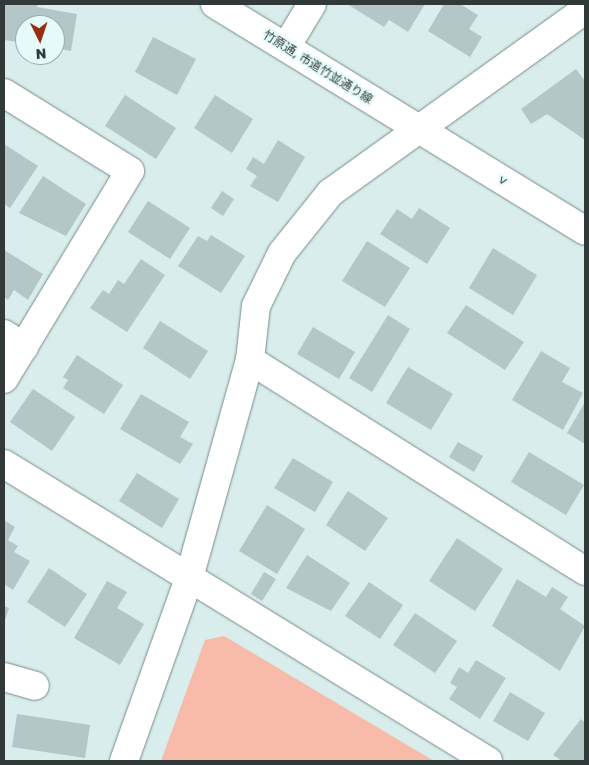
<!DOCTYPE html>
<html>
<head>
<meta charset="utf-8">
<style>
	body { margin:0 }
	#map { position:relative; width:589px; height:765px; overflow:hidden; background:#d8edec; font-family:"Golos Text","Noto Sans JP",sans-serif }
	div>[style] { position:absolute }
	.green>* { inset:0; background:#f8baa9 }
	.building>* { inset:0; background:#b2c7c6 }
	.roads { filter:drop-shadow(0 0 1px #788b8a) drop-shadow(0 0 1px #788b8a) }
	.street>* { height:28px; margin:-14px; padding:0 14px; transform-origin:14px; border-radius:14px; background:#fff }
	.secondary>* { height:28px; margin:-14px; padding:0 14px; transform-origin:14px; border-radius:14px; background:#fff }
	span { translate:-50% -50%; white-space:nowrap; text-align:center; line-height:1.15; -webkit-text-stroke:4.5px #e5fbfa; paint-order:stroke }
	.street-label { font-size:12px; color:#313939 }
	.frame { position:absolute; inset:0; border:5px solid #313939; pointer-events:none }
	.north { position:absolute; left:15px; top:15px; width:50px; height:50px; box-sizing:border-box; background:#e5fbfa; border:1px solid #9dadad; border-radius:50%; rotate:176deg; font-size:14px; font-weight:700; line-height:20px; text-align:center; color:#313939 }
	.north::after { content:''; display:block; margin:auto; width:18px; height:22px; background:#962f10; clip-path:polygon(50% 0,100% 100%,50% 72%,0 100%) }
</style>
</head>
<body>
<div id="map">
	<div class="green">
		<div style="clip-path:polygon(224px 636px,434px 761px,161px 761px,205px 640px)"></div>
	</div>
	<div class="building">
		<div style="clip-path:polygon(5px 4px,38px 4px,37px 7px,77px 14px,71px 51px,55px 48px,55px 25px,25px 25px,25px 43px,4px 40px)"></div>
		<div style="clip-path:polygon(347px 4px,425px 4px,408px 32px,389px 20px,384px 27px)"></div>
		<div style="clip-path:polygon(444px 4px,460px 4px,478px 15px,469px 29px,482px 37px,470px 57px,428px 31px)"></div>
		<div style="clip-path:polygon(153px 37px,196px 59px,177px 95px,135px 72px)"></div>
		<div style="clip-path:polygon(576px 69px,585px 81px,585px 140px,547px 114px,531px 124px,521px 109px)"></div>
		<div style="clip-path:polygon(125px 95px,176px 128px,156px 159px,105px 126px)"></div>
		<div style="clip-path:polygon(215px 95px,253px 119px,232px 153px,194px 128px)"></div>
		<div style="clip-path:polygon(278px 140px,305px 157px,278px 202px,250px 186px,257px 176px,246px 169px,253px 157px,264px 164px)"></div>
		<div style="clip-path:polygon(4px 144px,38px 166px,10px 208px,4px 204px)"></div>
		<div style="clip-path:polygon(43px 176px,86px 204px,66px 236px,19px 213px)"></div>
		<div style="clip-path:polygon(222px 191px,234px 199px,223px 216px,211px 208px)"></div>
		<div style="clip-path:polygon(148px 201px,190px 228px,170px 259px,128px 232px)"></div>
		<div style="clip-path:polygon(419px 208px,450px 228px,427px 264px,380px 234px,397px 209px,412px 219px)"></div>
		<div style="clip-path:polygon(211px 235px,245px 256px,221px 293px,178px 266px,198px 236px,207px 241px)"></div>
		<div style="clip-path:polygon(367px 241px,410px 268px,385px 307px,342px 281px)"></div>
		<div style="clip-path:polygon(493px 248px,537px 275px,513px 315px,469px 288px)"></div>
		<div style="clip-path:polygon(4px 250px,43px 274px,28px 300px,14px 290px,8px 300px,4px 297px)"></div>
		<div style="clip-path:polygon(141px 259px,165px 275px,127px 332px,90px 308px,103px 290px,109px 294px,118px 280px,124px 284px)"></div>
		<div style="clip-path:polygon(466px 305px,524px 342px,505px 370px,447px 333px)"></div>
		<div style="clip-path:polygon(388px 315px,410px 329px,372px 392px,349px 378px)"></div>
		<div style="clip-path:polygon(160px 321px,208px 351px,190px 379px,143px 348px)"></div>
		<div style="clip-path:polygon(313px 327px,355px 352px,339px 379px,297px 354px)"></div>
		<div style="clip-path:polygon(541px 351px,570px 368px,562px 382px,583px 393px,563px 430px,512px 400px)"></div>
		<div style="clip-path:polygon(77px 355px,123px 385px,104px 414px,63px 388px,68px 380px,63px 377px)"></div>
		<div style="clip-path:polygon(408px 367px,453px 394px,431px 430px,386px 403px)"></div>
		<div style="clip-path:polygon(33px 389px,75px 417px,52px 451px,10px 422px)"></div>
		<div style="clip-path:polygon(141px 394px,189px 422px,180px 437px,193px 444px,180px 464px,120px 429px)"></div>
		<div style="clip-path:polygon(585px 402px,585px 444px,567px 433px)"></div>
		<div style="clip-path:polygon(458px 442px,483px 456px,474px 472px,449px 457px)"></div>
		<div style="clip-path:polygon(529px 452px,584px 485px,566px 515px,511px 482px)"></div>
		<div style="clip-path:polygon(293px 458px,333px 482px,315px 512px,274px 488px)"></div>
		<div style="clip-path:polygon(137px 473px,179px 499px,162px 528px,119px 501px)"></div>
		<div style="clip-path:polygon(348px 491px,388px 518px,365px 551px,326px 525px)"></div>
		<div style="clip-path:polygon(267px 505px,305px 529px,277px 574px,239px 551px)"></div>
		<div style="clip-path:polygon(4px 520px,15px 527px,8px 540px,18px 546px,14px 552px,30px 561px,13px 590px,4px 584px)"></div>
		<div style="clip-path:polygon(457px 538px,503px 569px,475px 611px,429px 581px)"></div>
		<div style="clip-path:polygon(307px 555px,350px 583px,331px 611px,286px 588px)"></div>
		<div style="clip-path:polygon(49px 568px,87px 594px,65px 627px,27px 602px)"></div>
		<div style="clip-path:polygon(264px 572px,276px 579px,262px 601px,251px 594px)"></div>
		<div style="clip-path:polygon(517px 579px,546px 597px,552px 587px,568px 597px,560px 609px,585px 626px,560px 671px,492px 626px)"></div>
		<div style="clip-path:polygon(107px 581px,127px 592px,117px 608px,144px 624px,120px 665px,74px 638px)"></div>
		<div style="clip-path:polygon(369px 582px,403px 605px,380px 639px,345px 616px)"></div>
		<div style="clip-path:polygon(4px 606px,9px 608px,4px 623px)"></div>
		<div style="clip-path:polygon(415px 613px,457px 641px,435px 673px,393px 645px)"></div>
		<div style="clip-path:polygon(476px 660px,506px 678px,480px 719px,449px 699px,457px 687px,450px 683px,459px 667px,468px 673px)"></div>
		<div style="clip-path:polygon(510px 692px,545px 713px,528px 741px,493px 721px)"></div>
		<div style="clip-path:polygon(17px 714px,90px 725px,85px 758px,12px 747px)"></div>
		<div style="clip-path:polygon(581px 719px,585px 723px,585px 761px,562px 761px,553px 755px)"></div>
	</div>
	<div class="roads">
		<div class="street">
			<div style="left:286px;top:47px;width:50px;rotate:-58.8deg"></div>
			<div style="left:4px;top:93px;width:148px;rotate:31.8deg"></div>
			<div style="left:130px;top:171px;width:243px;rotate:121.2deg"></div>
			<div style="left:4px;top:334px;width:24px;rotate:33deg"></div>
			<div style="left:250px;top:360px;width:396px;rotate:32.2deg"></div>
			<div style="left:4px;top:464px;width:568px;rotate:31.53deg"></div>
			<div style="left:4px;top:677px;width:32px;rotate:16deg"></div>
			<div style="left:124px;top:761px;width:194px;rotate:-70.4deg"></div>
			<div style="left:189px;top:578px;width:226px;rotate:-74.4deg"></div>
			<div style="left:250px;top:360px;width:54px;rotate:-83.7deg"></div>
			<div style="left:256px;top:306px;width:59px;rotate:-63.9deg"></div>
			<div style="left:282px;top:253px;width:77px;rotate:-51.3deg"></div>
			<div style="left:330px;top:193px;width:314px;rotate:-35.7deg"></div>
		</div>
		<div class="secondary">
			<div style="left:215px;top:4px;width:434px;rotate:31.5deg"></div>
		</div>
	</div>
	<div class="street-label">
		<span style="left:318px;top:67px;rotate:32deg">竹原通, 市道竹並通り線</span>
		<span style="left:503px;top:180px;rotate:32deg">ｖ</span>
	</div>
	<div class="frame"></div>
	<div class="north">N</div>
</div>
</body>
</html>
